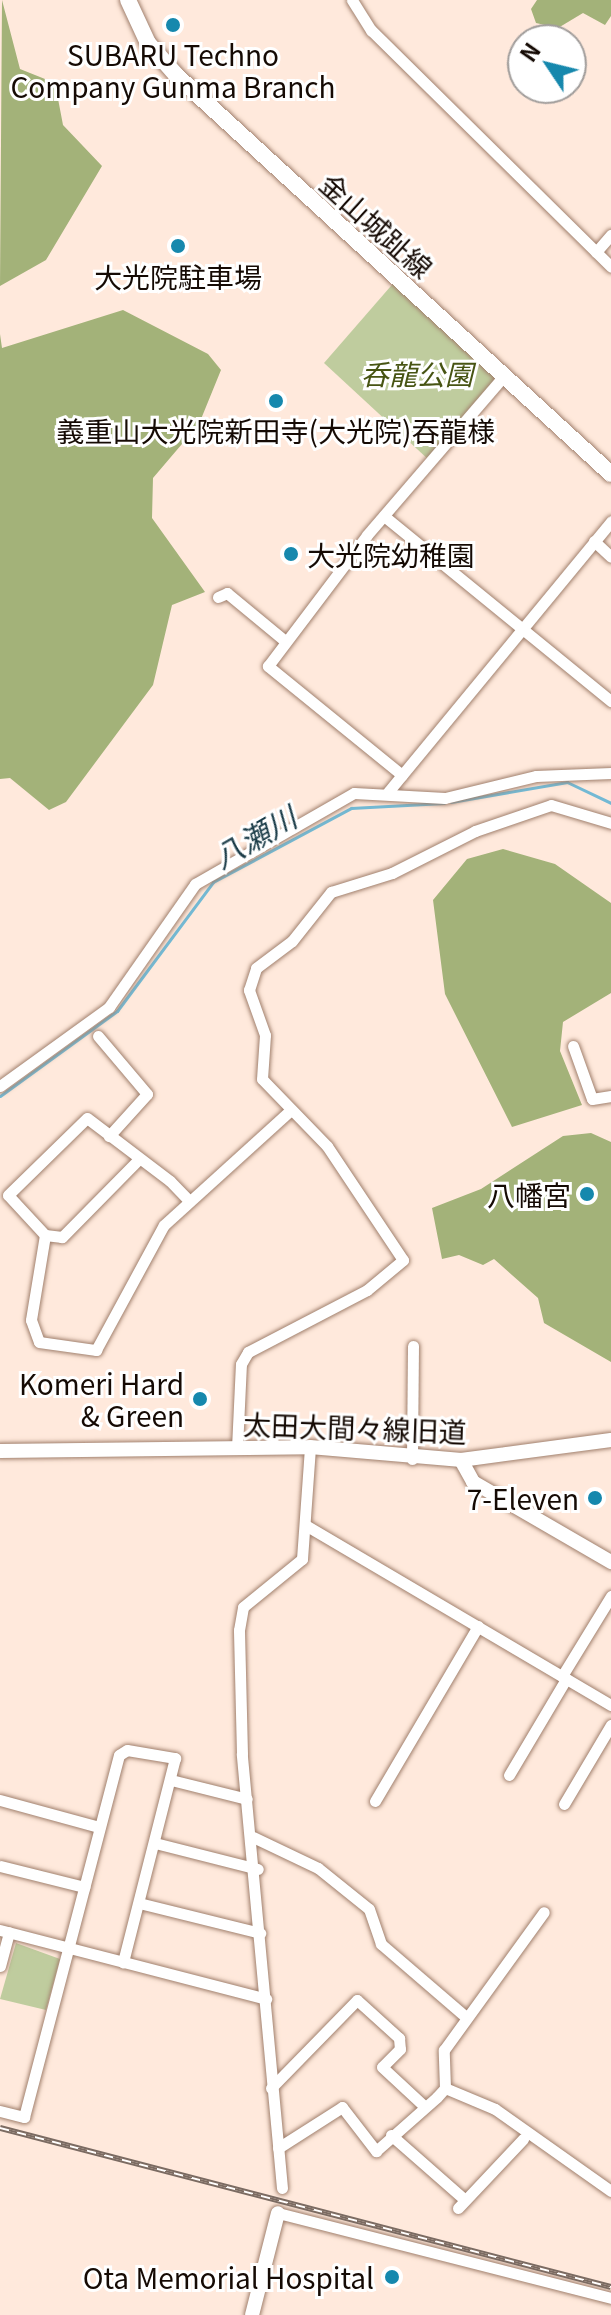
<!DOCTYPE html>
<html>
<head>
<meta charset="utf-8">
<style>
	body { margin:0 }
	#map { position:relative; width:611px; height:2315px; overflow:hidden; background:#ffe9dc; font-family:Georgia,"Noto Sans JP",serif }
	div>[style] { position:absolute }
	.green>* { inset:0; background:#bfcc9e }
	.forest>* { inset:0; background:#a3b279 }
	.stream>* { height:3px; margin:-1.5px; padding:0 1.5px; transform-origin:1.5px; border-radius:1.5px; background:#73b9d4 }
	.roads { filter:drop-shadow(0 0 2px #a1806d) drop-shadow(0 0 2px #a1806d) }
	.minor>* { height:11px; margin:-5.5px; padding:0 5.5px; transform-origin:5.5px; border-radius:5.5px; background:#fff }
	.tertiary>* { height:14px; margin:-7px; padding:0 7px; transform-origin:7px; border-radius:7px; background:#fff }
	.secondary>* { height:16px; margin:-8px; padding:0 8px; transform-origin:8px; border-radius:8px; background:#fff }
	.rail>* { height:6px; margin-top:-3px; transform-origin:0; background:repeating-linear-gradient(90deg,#fff 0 9px,#7b6b62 0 18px); box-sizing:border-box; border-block:2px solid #7b6b62 }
	.dots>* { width:22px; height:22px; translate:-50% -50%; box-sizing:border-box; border:4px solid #fff; border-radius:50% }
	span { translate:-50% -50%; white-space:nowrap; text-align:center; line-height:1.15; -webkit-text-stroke:6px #fff; paint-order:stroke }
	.poi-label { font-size:28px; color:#150a04 }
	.left { translate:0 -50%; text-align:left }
	.right { translate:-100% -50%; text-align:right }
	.street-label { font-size:28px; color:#150a04 }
	.park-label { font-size:28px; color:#475413; font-style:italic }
	.water-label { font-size:30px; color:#1b3c48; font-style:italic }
	.north { position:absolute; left:507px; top:24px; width:80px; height:80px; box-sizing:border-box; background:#fff; border:2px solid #a19d9b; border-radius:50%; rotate:305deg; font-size:22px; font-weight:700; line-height:32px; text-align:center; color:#150a04 }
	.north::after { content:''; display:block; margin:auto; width:28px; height:36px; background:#1688ad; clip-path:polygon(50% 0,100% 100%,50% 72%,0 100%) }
</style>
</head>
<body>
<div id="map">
	<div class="green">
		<div style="clip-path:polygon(397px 279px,504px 376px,430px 461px,324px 363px)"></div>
		<div style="clip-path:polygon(16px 1943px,60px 1959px,46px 2010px,0 1999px)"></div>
	</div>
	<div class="forest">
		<div style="clip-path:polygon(2px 0,20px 69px,55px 83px,63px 125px,102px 166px,46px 260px,0 286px)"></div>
		<div style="clip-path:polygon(537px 0,611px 0,611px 16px,605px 25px,583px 13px,558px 28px,536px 23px,531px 9px)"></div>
		<div style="clip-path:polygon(123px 310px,208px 354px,221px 370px,199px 424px,153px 478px,152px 518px,205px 592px,172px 605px,153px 685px,66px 802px,49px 810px,10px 778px,0 779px,0 334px,2px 348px)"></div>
		<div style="clip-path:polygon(503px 849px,555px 864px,611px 903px,611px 993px,563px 1022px,560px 1051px,582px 1105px,512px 1127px,445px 994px,433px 900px,467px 859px)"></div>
		<div style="clip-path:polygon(591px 1133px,611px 1142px,611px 1362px,544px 1323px,538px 1298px,494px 1259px,483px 1265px,459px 1255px,442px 1259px,432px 1208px,481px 1189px,563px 1136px)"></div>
	</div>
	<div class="stream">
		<div style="left:451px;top:802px;width:118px;rotate:-9.8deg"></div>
		<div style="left:567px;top:782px;width:49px;rotate:25.5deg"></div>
		<div style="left:0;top:1096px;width:145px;rotate:-36deg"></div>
		<div style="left:117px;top:1011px;width:161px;rotate:-53.3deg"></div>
		<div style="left:213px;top:882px;width:157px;rotate:-28.2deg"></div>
		<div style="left:351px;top:808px;width:93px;rotate:-3.1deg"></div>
	</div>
	<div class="roads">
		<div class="minor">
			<div style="left:352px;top:0;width:36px;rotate:58deg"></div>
			<div style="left:371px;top:30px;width:337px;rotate:44.6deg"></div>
			<div style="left:596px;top:252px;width:23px;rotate:-49deg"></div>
			<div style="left:384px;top:516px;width:293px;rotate:39.2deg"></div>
			<div style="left:594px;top:541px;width:23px;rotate:43deg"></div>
			<div style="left:218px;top:597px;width:10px;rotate:-24deg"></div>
			<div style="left:227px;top:593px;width:75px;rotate:39.6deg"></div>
			<div style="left:402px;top:775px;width:173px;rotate:-140.9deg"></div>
			<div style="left:268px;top:666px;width:164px;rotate:-52.9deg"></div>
			<div style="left:367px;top:535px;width:210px;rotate:-49.3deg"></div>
			<div style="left:388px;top:792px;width:351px;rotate:-50.5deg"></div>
			<div style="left:98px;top:1036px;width:76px;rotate:49.8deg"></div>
			<div style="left:147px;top:1094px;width:57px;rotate:132.1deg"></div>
			<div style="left:573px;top:1046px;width:56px;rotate:70.3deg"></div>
			<div style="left:592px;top:1099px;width:19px;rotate:-9deg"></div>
			<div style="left:0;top:1086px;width:135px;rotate:-35.9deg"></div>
			<div style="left:109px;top:1007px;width:150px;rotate:-55deg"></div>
			<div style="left:195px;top:884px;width:183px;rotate:-29.8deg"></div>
			<div style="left:354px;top:793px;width:91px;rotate:3.1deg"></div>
			<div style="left:445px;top:798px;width:94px;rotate:-13.6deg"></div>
			<div style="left:536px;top:776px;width:75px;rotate:-2.3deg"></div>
			<div style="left:139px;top:1159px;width:110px;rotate:134.6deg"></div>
			<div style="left:62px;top:1237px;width:17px;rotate:-173deg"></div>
			<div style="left:45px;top:1235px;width:54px;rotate:-132.8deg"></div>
			<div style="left:8px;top:1195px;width:110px;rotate:-44.3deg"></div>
			<div style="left:87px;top:1118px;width:104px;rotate:37.2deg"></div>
			<div style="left:170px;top:1181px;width:28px;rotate:46deg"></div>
			<div style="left:45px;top:1235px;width:86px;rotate:99.4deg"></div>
			<div style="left:31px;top:1320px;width:23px;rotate:70deg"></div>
			<div style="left:39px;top:1342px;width:58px;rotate:8deg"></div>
			<div style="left:96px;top:1350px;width:142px;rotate:-61.5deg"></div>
			<div style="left:164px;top:1225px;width:171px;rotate:-42.2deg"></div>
			<div style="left:237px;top:1448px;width:84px;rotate:-87.3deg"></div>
			<div style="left:241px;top:1364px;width:14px;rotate:-60deg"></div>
			<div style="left:248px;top:1352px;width:134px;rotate:-27.5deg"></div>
			<div style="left:367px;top:1290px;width:47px;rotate:-39.8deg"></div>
			<div style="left:403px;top:1260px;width:137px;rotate:-123.7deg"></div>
			<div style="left:327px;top:1146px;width:93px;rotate:-134.1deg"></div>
			<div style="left:262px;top:1079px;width:44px;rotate:-86.1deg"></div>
			<div style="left:265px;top:1035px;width:48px;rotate:-109.6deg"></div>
			<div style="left:249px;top:990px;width:23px;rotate:-72deg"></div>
			<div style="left:256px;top:968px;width:45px;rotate:-36.9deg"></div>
			<div style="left:292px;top:941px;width:63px;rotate:-51.5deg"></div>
			<div style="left:331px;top:892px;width:64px;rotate:-17.3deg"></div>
			<div style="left:392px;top:873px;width:93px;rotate:-26.8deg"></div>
			<div style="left:475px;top:831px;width:80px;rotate:-18.9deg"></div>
			<div style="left:551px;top:805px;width:63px;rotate:16.7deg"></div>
			<div style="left:412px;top:1459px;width:113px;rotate:-89.5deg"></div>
			<div style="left:307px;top:1526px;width:353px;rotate:30.5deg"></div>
			<div style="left:562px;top:1676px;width:94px;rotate:-58.5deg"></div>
			<div style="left:509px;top:1775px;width:112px;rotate:-59.3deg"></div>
			<div style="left:171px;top:1780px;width:78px;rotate:14deg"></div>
			<div style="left:0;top:1800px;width:103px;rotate:15.3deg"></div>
			<div style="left:375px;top:1801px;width:203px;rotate:-59.5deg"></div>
			<div style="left:564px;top:1804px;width:92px;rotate:-59.3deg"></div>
			<div style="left:253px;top:1837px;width:72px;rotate:25.5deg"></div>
			<div style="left:318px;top:1868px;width:65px;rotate:38.8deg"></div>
			<div style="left:369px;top:1909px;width:37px;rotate:71deg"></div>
			<div style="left:381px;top:1944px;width:113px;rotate:40.7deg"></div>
			<div style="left:155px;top:1843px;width:106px;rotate:14.2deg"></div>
			<div style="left:0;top:1866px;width:87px;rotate:14deg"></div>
			<div style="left:139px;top:1903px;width:125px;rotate:13.9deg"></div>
			<div style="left:0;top:1930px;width:275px;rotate:14.5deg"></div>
			<div style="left:0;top:1966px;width:35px;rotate:-75deg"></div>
			<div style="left:271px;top:2088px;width:123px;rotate:-45.7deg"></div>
			<div style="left:357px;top:2000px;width:57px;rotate:42.1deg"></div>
			<div style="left:399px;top:2038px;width:11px;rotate:85deg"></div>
			<div style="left:400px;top:2049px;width:25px;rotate:135deg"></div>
			<div style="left:382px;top:2067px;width:57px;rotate:42.9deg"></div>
			<div style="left:445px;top:2088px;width:54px;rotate:22.8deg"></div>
			<div style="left:495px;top:2109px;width:142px;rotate:35.3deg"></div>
			<div style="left:0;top:2111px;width:25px;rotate:14deg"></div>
			<div style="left:24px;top:2117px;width:374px;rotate:-75.3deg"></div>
			<div style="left:119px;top:1755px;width:9px;rotate:-32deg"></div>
			<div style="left:127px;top:1750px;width:49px;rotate:9.5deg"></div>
			<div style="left:175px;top:1758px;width:211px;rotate:104.3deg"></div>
			<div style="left:391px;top:2135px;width:98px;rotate:41.3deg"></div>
			<div style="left:278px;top:2148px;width:76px;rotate:-32.6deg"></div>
			<div style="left:342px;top:2107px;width:56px;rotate:52.3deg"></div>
			<div style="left:376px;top:2151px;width:81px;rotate:-41.5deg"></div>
			<div style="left:437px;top:2097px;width:12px;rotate:-48deg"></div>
			<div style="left:445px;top:2088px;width:38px;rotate:-92deg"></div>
			<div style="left:444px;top:2050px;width:170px;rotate:-54.1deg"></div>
			<div style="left:282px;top:2188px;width:436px;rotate:-95.3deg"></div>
			<div style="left:242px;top:1754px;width:124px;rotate:-91.4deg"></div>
			<div style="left:239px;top:1630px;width:23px;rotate:-80deg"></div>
			<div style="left:243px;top:1607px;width:76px;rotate:-39.1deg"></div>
			<div style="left:302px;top:1559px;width:112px;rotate:-85.9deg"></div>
			<div style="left:458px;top:2208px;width:95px;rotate:-46.7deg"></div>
			<div style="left:278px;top:2213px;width:344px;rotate:14.3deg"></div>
		</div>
		<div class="tertiary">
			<div style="left:0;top:1451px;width:310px;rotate:-0.7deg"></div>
			<div style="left:310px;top:1447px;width:152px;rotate:4.9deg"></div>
			<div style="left:461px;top:1460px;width:151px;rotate:-7.6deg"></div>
			<div style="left:461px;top:1460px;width:25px;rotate:61deg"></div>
			<div style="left:473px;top:1482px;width:160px;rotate:30.1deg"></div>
			<div style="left:252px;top:2315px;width:105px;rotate:-75.7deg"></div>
		</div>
		<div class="secondary">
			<div style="left:128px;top:0;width:47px;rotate:65.1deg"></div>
			<div style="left:148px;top:43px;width:43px;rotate:48.8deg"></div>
			<div style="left:176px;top:75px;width:590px;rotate:42.53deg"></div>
		</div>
	</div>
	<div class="rail">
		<div style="left:0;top:2128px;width:631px;rotate:14.59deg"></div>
	</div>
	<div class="dots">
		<div style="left:173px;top:25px;background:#1688ad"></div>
		<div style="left:178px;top:246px;background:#1688ad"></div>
		<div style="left:276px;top:401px;background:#1688ad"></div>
		<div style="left:291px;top:554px;background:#1688ad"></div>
		<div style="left:587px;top:1194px;background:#1688ad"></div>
		<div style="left:200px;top:1399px;background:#1688ad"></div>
		<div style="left:595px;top:1498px;background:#1688ad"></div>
		<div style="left:392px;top:2277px;background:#1688ad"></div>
	</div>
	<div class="poi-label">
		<span style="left:173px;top:70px">SUBARU Techno<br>Company Gunma Branch</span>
		<span style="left:178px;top:276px">大光院駐車場</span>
		<span style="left:276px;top:430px">義重山大光院新田寺(大光院)吞龍様</span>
		<span class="left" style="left:307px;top:554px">大光院幼稚園</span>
		<span class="right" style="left:571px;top:1194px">八幡宮</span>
		<span class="right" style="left:184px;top:1399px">Komeri Hard<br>&amp; Green</span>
		<span class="right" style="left:579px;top:1498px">7-Eleven</span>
		<span class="right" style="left:374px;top:2277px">Ota Memorial Hospital</span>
	</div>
	<div class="street-label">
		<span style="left:377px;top:225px;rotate:42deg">金山城趾線</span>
		<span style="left:355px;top:1427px;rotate:2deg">太田大間々線旧道</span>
	</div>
	<div class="park-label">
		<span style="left:417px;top:373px">呑龍公園</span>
	</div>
	<div class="water-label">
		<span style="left:254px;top:836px;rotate:-30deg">八瀬川</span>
	</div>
	<div class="north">N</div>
</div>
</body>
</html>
